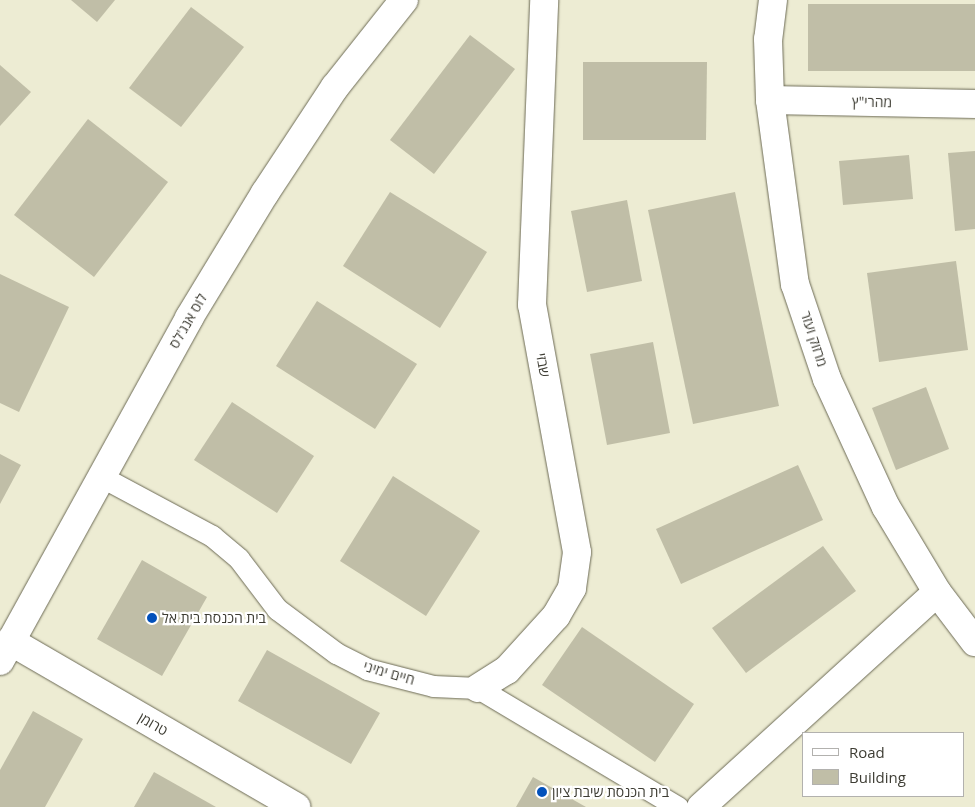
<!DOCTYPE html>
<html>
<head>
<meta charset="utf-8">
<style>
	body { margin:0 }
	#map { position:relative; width:975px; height:807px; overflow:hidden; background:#edecd3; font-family:"Open Sans","Noto Sans Hebrew",sans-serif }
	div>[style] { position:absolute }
	.building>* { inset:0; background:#c0bea7 }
	.roads { filter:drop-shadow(0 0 1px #6c6a55) drop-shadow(0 0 1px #6c6a55) }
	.service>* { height:21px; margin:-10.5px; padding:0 10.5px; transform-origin:10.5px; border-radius:10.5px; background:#fff }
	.minor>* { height:28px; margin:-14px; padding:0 14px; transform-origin:14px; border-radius:14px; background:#fff }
	.tertiary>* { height:28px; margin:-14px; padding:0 14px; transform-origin:14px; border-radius:14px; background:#fff }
	.dots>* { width:14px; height:14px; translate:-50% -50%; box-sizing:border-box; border:2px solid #fff; border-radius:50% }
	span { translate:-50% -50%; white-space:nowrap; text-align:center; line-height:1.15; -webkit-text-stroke:4.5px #fff; paint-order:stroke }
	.street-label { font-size:14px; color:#3e3d34 }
	.poi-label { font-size:14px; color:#3e3d34 }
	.left { translate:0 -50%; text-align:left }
	.legend { position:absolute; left:802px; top:732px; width:162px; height:65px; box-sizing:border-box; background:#fff; border:1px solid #b2b1ae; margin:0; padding:6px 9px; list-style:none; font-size:15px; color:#3e3d34 }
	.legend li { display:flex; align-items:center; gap:10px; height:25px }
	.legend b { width:25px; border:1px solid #b2b1ae }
</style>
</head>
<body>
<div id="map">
	<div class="building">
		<div style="clip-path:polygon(71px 0,115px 0,97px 22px)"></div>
		<div style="clip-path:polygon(808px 4px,975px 4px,975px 71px,808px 71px)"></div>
		<div style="clip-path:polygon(191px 7px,244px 47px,181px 127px,129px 88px)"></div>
		<div style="clip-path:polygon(470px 35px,515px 69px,434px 174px,390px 140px)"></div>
		<div style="clip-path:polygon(583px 62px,707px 62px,706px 140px,583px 140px)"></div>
		<div style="clip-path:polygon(0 65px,31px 92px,0 126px)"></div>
		<div style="clip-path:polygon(88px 119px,168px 182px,94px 277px,14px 215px)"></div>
		<div style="clip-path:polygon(975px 151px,975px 229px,955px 231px,948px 153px)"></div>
		<div style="clip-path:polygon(909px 155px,913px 199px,843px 205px,839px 161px)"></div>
		<div style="clip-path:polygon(390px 192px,487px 252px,440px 328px,343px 266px)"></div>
		<div style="clip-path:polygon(735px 192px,779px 406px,693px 424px,648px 210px)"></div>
		<div style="clip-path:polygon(627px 200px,642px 281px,587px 292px,571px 211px)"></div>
		<div style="clip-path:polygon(956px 261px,968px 350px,879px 362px,867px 273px)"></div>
		<div style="clip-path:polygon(0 274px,69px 307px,19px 412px,0 403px)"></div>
		<div style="clip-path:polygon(317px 301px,417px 364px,375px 429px,276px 366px)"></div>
		<div style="clip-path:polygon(653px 342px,670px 433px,607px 445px,590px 354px)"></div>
		<div style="clip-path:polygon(926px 387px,949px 449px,896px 470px,872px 408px)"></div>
		<div style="clip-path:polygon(232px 402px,314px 456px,277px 513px,194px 460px)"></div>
		<div style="clip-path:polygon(0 454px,21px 465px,0 504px)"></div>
		<div style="clip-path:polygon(798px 465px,823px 520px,681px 584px,656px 529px)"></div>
		<div style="clip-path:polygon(393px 476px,480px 531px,426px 616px,340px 561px)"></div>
		<div style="clip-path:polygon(823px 546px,856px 591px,746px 673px,712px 628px)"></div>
		<div style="clip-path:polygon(142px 560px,207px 597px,162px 676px,97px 639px)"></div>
		<div style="clip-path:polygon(582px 627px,694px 704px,655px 762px,542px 685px)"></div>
		<div style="clip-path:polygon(267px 650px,380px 713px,351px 764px,238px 701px)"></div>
		<div style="clip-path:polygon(33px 711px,83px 739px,45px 807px,0 807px,0 770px)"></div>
		<div style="clip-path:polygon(154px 772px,216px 807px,134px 807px)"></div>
		<div style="clip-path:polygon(533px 777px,586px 807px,516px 807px)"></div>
	</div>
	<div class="roads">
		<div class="service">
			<div style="left:102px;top:477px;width:125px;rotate:28.2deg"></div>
			<div style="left:212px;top:536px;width:35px;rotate:40deg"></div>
			<div style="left:239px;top:559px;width:63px;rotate:52.8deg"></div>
			<div style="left:277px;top:609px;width:74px;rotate:36.7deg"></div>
			<div style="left:336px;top:653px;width:35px;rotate:27deg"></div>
			<div style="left:367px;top:669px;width:68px;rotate:14.4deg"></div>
			<div style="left:433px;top:686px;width:45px;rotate:2.5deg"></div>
			<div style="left:478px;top:688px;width:233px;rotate:30.8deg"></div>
		</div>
		<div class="minor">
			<div style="left:770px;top:100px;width:205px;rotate:1.1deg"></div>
			<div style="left:10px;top:641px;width:331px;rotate:30.1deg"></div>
			<div style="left:478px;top:688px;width:34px;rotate:-32deg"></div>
			<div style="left:507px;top:670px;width:73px;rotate:-47.8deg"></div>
			<div style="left:556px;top:616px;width:32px;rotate:-60deg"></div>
			<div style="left:572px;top:588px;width:36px;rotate:-82deg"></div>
			<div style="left:577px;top:552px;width:251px;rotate:-100.3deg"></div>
			<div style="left:532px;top:305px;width:305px;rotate:-87.7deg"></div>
			<div style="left:701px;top:807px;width:319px;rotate:-42.3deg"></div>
		</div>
		<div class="tertiary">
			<div style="left:773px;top:0;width:39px;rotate:97deg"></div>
			<div style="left:768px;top:39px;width:61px;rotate:88.1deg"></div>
			<div style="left:770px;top:100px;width:186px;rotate:82.3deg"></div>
			<div style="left:795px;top:284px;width:100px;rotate:71.4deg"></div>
			<div style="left:827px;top:379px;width:141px;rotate:65.3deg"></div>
			<div style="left:886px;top:507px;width:99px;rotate:59deg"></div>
			<div style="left:937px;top:592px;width:63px;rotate:52.8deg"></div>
			<div style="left:0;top:661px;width:392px;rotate:-61.1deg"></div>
			<div style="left:189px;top:318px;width:146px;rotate:-58.7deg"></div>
			<div style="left:265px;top:193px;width:127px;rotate:-56.6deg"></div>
			<div style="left:335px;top:87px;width:111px;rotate:-51.6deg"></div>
		</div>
	</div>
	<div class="dots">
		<div style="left:152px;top:618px;background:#0251bb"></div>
		<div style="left:542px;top:792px;background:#0251bb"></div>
	</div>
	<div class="street-label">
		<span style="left:872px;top:102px;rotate:1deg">מהרי"ץ</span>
		<span style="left:188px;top:321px;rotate:-60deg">לוס אנג'לס</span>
		<span style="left:814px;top:339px;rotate:72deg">מרזוק ועזר</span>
		<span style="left:543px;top:365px;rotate:80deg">שבזי</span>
		<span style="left:389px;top:673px;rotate:16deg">חיים ימיני</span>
		<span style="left:153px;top:724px;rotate:30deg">טרומן</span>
	</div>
	<div class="poi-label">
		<span class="left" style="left:162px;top:618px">בית הכנסת בית אל</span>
		<span class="left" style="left:552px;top:792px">בית הכנסת שיבת ציון</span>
	</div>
	<ul class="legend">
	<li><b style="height:6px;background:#fff"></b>Road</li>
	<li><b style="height:14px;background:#c0bea7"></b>Building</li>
	</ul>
</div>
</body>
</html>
